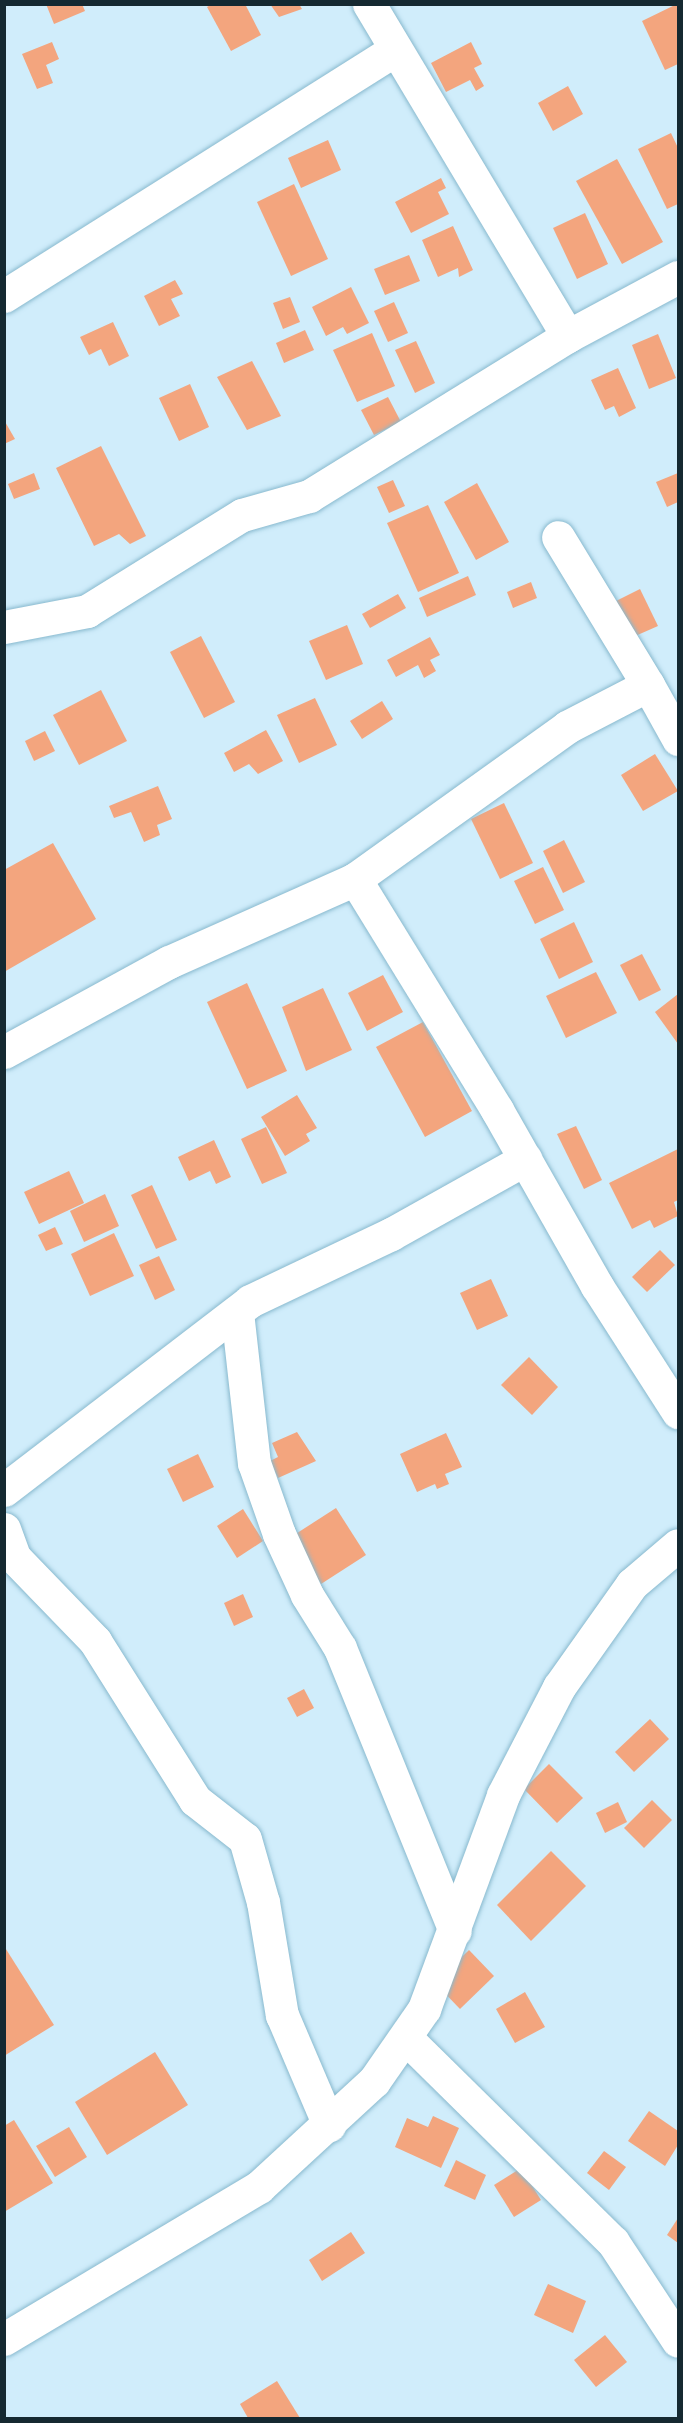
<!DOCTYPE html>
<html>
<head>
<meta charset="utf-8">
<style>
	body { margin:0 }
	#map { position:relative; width:683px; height:2423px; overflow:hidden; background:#d0edfb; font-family:Arial,sans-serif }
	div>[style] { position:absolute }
	.building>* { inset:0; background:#f3a57e }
	.roads { filter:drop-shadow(0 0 2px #88b9ce) drop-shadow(0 0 2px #88b9ce) }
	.minor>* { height:33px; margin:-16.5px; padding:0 16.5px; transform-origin:16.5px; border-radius:16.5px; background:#fff }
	span { translate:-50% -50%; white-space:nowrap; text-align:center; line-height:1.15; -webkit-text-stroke:4.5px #d0edfb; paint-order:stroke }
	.frame { position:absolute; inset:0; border:6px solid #152931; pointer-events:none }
</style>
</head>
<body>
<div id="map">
	<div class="building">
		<div style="clip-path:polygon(46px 4px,82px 4px,85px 11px,54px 24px)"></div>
		<div style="clip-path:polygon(212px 4px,245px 4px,261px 35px,231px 51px,207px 7px)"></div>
		<div style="clip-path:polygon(270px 4px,299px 4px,302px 9px,279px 17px)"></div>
		<div style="clip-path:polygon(677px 4px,678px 64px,665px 70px,642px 21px)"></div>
		<div style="clip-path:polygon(52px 42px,59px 59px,46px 65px,53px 83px,37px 89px,22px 54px)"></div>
		<div style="clip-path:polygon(471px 42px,482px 64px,474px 68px,484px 86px,476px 91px,470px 80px,446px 92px,431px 63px)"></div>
		<div style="clip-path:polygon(568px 86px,583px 114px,553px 131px,538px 103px)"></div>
		<div style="clip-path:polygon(671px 133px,678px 148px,678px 204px,667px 209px,638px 149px)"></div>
		<div style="clip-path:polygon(328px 140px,341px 170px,301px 188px,288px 158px)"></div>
		<div style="clip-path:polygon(617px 159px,663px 242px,622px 264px,576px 181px)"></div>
		<div style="clip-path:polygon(441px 178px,446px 188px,438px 192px,449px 214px,411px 233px,395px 202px)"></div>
		<div style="clip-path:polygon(294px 184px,328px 259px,291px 276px,257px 202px)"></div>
		<div style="clip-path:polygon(585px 213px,608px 264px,577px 279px,553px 228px)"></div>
		<div style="clip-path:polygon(453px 226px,473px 270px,459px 277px,458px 268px,438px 277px,422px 240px)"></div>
		<div style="clip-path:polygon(409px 255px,420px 281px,385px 295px,374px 269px)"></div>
		<div style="clip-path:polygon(175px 280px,183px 294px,171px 299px,180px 316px,159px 326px,144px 296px)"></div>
		<div style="clip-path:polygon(351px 287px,369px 323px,347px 334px,343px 327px,326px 336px,312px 307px)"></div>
		<div style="clip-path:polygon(290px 297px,300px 322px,283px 329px,273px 303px)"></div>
		<div style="clip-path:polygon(394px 302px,408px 333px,388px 342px,374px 311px)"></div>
		<div style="clip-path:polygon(113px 322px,129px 356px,109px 366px,101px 349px,89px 355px,80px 337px)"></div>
		<div style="clip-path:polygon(305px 330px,314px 350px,284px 363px,276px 343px)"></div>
		<div style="clip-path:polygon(372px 333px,395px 386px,357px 402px,333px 350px)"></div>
		<div style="clip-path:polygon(658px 334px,676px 378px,649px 389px,632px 345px)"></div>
		<div style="clip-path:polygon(416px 341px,435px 383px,415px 393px,395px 350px)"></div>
		<div style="clip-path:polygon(252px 361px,281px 416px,247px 430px,217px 377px)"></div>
		<div style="clip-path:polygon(618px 368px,636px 408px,619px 417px,614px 406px,605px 410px,591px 380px)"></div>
		<div style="clip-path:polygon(190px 384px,209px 427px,179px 441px,159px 398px)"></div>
		<div style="clip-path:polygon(388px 397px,401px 422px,374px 435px,361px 410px)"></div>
		<div style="clip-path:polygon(4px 420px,15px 439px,4px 444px)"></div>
		<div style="clip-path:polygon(101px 446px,146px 536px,130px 544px,119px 534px,94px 546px,56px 468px)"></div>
		<div style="clip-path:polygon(34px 473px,40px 489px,14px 499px,8px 484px)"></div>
		<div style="clip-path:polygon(678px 473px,678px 502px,667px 507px,656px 482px)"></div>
		<div style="clip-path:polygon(393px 480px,405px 506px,389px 513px,377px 487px)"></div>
		<div style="clip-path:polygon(477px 483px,509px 542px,476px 560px,444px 502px)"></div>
		<div style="clip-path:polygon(428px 505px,459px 573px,418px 592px,387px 523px)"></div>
		<div style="clip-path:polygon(468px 576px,476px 595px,427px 617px,419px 598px)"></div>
		<div style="clip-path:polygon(531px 582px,537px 598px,513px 608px,507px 592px)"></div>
		<div style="clip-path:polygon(640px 589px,658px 626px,633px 637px,616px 601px)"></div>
		<div style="clip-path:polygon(398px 594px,406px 608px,370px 628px,362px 614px)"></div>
		<div style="clip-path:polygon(347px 625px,363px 664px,326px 680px,309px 641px)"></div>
		<div style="clip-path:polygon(201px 636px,235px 702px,204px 718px,170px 652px)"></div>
		<div style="clip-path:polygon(430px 637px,440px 655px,430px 660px,436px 671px,424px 678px,418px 665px,396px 677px,387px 660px)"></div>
		<div style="clip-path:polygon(101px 690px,127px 741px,79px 765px,53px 715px)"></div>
		<div style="clip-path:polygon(315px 698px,337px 745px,299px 763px,277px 715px)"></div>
		<div style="clip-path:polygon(382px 701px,393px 719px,362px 739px,350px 721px)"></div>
		<div style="clip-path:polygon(266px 730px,283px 761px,258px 774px,249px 764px,234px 772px,224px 753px)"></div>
		<div style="clip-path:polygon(45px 731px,55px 751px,34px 761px,25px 741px)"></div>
		<div style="clip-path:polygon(655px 754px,678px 791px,643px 811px,621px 775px)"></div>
		<div style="clip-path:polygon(158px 786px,172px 819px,157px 825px,160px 835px,144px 842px,131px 812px,114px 818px,109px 806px)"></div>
		<div style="clip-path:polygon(504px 803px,533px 863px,500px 879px,471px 819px)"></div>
		<div style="clip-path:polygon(564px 840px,585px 882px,563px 893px,543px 851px)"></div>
		<div style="clip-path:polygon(53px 843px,96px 919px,4px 972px,4px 870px)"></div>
		<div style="clip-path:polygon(543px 867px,564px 910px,535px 924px,514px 881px)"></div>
		<div style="clip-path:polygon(574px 922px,593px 962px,559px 979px,540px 939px)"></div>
		<div style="clip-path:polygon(642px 954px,661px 990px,639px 1001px,620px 965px)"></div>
		<div style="clip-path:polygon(596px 972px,617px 1013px,566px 1038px,546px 996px)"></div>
		<div style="clip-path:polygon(383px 975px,403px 1012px,367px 1031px,348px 993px)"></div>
		<div style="clip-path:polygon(247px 983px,287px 1071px,247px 1089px,207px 1002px)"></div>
		<div style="clip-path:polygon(323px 988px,352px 1050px,306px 1071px,282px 1007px)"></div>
		<div style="clip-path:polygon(678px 994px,678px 1044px,655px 1012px)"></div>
		<div style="clip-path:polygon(423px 1022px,472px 1111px,425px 1137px,376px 1047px)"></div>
		<div style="clip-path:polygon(297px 1095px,317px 1128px,306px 1134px,310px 1141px,285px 1156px,261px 1117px)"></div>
		<div style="clip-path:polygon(576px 1126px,602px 1180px,584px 1189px,557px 1134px)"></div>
		<div style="clip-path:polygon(266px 1127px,287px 1173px,262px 1184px,241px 1139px)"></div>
		<div style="clip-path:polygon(214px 1140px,231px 1177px,216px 1184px,210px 1171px,189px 1181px,178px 1157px)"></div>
		<div style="clip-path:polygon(678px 1149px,678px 1200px,674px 1202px,678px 1216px,654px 1228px,650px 1220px,632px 1229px,609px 1183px)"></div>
		<div style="clip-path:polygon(69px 1171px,84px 1203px,39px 1224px,24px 1192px)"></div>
		<div style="clip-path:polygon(152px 1185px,177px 1240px,156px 1249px,131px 1195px)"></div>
		<div style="clip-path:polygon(105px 1194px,119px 1226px,84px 1242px,70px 1211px)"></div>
		<div style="clip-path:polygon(55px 1227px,63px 1244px,46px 1251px,38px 1235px)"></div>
		<div style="clip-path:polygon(114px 1233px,134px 1276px,90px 1296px,71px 1254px)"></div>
		<div style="clip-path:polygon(660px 1250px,675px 1265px,647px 1292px,632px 1277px)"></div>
		<div style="clip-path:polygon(159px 1256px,175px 1290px,155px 1300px,139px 1265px)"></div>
		<div style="clip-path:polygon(491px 1279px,508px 1316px,477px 1330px,460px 1293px)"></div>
		<div style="clip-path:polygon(529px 1357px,558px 1387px,532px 1415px,501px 1385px)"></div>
		<div style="clip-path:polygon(297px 1432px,316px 1461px,278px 1478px,270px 1461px,278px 1457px,272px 1443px)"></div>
		<div style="clip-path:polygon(446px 1433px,462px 1467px,445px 1474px,449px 1484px,437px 1489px,435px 1484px,417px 1492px,400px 1454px)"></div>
		<div style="clip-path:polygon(198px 1454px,214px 1487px,183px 1502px,167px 1469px)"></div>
		<div style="clip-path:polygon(336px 1508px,366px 1555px,321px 1584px,291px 1537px)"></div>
		<div style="clip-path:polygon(243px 1509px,263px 1541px,237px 1558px,217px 1526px)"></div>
		<div style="clip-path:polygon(243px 1594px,253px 1617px,234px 1626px,224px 1603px)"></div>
		<div style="clip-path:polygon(304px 1689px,314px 1708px,297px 1717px,287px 1698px)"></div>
		<div style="clip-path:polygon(650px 1719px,669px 1739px,634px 1772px,615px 1752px)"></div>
		<div style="clip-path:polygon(549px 1764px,583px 1798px,557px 1823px,524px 1789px)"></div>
		<div style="clip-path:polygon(652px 1800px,672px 1820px,644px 1848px,624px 1828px)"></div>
		<div style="clip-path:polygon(618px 1802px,627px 1822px,605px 1833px,596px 1813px)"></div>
		<div style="clip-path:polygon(551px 1851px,586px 1886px,531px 1941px,497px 1905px)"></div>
		<div style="clip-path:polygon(4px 1946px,54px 2025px,4px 2056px)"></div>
		<div style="clip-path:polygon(469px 1950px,494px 1976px,460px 2009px,435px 1983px)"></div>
		<div style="clip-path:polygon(525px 1992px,545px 2027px,515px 2043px,496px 2009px)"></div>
		<div style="clip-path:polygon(155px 2052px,188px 2105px,107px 2155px,75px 2102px)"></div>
		<div style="clip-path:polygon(649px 2111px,678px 2131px,678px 2145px,665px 2166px,628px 2141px)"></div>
		<div style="clip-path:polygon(433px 2116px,459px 2128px,441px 2168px,395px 2147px,407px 2118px,428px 2127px)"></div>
		<div style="clip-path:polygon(14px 2120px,53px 2183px,4px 2212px,4px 2126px)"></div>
		<div style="clip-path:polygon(69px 2127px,87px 2157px,55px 2177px,36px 2146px)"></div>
		<div style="clip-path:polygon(604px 2151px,626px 2167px,609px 2190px,587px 2173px)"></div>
		<div style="clip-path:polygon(456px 2160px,486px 2175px,475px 2200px,444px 2186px)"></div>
		<div style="clip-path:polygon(521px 2168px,541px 2200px,514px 2217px,494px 2185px)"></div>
		<div style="clip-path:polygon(678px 2218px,678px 2243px,667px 2235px)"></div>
		<div style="clip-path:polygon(351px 2232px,365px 2253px,322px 2281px,309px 2260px)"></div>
		<div style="clip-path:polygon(548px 2284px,586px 2301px,573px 2333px,534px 2315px)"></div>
		<div style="clip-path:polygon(605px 2335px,627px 2362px,596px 2387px,574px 2360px)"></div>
		<div style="clip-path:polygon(277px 2381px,300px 2418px,248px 2418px,240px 2404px)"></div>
	</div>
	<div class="roads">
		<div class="minor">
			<div style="left:369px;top:4px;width:387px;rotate:59.1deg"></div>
			<div style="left:568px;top:336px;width:125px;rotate:-28.2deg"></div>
			<div style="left:4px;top:296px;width:461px;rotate:-32.2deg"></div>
			<div style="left:4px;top:627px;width:85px;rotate:-10.9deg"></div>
			<div style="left:87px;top:611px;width:182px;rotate:-31.8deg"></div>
			<div style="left:242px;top:515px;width:70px;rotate:-15.8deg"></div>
			<div style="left:309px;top:496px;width:304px;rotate:-31.7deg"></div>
			<div style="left:648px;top:685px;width:62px;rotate:60.9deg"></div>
			<div style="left:355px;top:879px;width:271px;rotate:58.4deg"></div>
			<div style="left:497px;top:1110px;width:202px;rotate:60.4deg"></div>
			<div style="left:597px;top:1286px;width:150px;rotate:57.3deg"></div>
			<div style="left:4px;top:1052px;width:188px;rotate:-28.6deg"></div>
			<div style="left:169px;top:962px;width:204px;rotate:-24deg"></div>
			<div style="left:355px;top:879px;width:261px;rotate:-35.6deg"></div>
			<div style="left:567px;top:727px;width:91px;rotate:-27.4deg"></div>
			<div style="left:648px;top:685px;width:173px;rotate:-121.3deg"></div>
			<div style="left:237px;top:1312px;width:152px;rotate:83.6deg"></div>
			<div style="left:254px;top:1463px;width:75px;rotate:70.6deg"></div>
			<div style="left:279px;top:1534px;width:67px;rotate:65.3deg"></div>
			<div style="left:307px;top:1595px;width:62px;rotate:58.1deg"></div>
			<div style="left:340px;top:1648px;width:305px;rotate:67.9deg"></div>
			<div style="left:4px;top:1490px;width:310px;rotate:-37.5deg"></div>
			<div style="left:250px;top:1301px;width:156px;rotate:-25.4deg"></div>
			<div style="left:391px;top:1234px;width:154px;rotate:-29.2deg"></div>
			<div style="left:4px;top:1529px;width:30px;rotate:70deg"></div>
			<div style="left:14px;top:1557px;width:117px;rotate:46deg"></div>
			<div style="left:95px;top:1641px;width:188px;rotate:57.8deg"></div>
			<div style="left:195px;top:1800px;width:63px;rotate:38deg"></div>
			<div style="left:245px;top:1839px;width:66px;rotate:74.1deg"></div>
			<div style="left:263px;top:1902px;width:115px;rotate:80.5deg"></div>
			<div style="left:282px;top:2015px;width:120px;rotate:66.9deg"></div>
			<div style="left:407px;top:2039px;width:289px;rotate:44.6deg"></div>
			<div style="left:613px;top:2242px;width:118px;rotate:56.7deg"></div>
			<div style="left:4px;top:2339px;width:297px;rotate:-30.8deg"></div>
			<div style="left:259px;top:2187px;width:156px;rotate:-42.7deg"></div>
			<div style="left:374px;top:2081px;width:88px;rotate:-55.2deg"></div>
			<div style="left:424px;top:2009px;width:228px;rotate:-69.7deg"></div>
			<div style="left:503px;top:1795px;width:122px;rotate:-62.6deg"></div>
			<div style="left:559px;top:1687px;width:126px;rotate:-54.7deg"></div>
			<div style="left:632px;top:1584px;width:60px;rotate:-40.3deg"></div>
		</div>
	</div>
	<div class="frame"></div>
</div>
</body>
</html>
